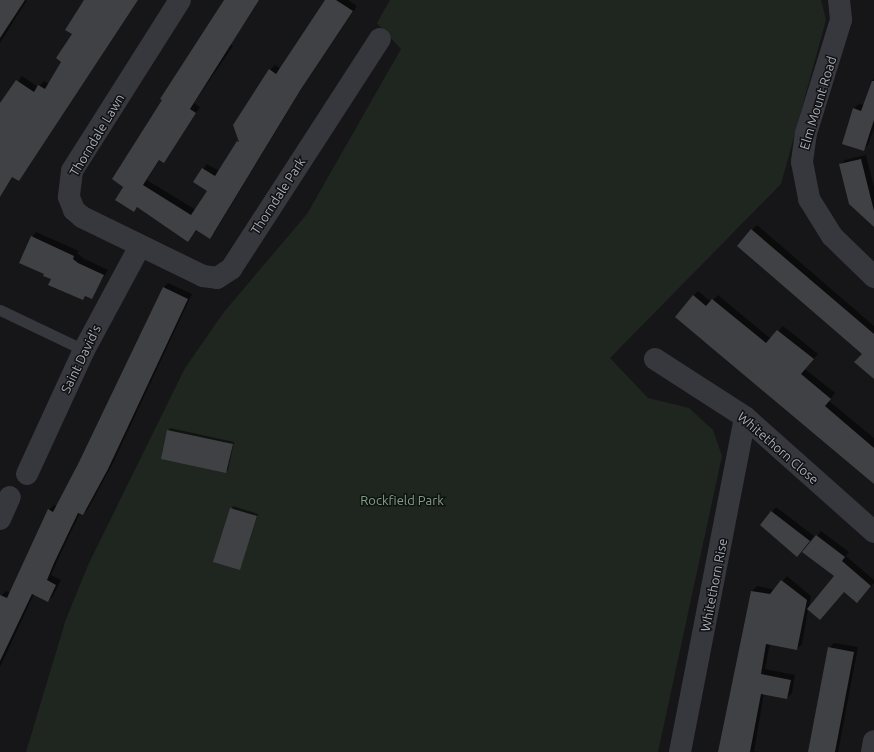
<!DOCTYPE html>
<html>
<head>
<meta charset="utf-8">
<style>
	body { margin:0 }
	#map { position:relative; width:874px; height:752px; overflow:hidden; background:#161618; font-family:Ubuntu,sans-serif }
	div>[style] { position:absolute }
	.green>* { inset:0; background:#1e261f }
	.shadow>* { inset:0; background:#0007 }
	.building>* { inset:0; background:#404145 }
	.service>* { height:11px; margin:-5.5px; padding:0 5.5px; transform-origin:5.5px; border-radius:5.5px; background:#37383d }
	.minor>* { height:22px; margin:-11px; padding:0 11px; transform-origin:11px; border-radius:11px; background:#37383d }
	span { translate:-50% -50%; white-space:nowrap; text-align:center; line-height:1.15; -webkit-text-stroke:3px #111113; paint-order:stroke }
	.street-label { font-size:13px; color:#a8adb8 }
	.park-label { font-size:13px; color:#7fa381 }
</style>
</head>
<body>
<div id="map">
	<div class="green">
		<div style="clip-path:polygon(390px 0,821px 0,826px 20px,781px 184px,610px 358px,648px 398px,689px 408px,713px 430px,722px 456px,658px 752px,26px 752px,66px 619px,89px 563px,185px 368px,224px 312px,307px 214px,401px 49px,377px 23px)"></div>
	</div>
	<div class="shadow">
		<div style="clip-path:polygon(0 0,27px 0,0 43px)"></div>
		<div style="clip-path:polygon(85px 0,138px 0,23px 175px,19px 180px,13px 176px,8px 182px,0 181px,0 107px,22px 76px,38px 87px,44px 81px,49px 84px,63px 62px)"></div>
		<div style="clip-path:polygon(226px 0,259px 0,230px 44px,233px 46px,194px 103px,200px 107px,168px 157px,164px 161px,160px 159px,147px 180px,196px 210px,208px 191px,203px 169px,207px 164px,219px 171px,239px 140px,270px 70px,275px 65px,281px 69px,326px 0,348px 0,357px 6px,305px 83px,215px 232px,210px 237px,198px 229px,188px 241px,138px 207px,134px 210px,116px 199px)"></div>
		<div style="clip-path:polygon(874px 77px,874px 128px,868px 145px,863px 150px,843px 143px,854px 108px,859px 104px,864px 105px)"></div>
		<div style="clip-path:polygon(866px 155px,874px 187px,874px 224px,840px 165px,845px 160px)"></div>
		<div style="clip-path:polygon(757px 225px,874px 326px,874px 379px,863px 353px,752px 230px)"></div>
		<div style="clip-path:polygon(36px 232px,79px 251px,77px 253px,83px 258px,108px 270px,91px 298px,86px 295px,83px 299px,45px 273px,32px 237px)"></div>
		<div style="clip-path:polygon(168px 283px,192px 294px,113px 463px,88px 509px,83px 514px,80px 513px,59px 557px,51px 575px,61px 580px,53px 596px,48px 601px,34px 594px,0 667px,0 597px,6px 591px,10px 593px,49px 510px,54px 505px,57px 507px,163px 288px)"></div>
		<div style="clip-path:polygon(698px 291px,711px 302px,718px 295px,771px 339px,783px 326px,818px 354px,805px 369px,835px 393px,829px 401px,874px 438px,874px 483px,693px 296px)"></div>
		<div style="clip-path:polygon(170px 428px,234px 442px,228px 470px,226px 472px,168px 430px)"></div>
		<div style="clip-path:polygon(233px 506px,258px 514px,240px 569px,215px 561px)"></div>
		<div style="clip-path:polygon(776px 507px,814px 536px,802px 551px,772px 512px)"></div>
		<div style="clip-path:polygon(821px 531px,849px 552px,846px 556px,874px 580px,874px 583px,857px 602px,844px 591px,808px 609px,802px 644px,797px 649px,770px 643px,765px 669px,795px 675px,792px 693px,787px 698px,764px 693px,754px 751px,759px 752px,719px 752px,752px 591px,757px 586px,775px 590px,787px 576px,811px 596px,809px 608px,835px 576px,817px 536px)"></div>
		<div style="clip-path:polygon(834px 643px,858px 647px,838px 752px,809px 752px,829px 648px)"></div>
	</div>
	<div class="building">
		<div style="clip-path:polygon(0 0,25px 0,0 38px)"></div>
		<div style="clip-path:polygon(84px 0,138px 0,19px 181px,12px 177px,0 197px,0 103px,16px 80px,34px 92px,38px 85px,45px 89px,61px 62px,56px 58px,72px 34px,65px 30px)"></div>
		<div style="clip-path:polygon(224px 0,259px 0,190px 109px,196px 113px,164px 163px,159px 160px,143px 185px,191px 215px,207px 191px,193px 182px,202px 168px,215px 176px,237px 141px,239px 142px,233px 125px,269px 69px,276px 74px,325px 0,336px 0,353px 11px,301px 89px,210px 239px,196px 230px,188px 242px,137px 207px,134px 212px,115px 200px,123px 187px,112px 179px,162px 100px,160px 99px)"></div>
		<div style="clip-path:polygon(872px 81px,874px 81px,874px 120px,864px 151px,842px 144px,853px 108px,861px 111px)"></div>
		<div style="clip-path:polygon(861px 159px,874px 211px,874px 227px,849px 204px,839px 164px)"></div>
		<div style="clip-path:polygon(751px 229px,874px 334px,874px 379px,854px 362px,862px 354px,737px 246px)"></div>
		<div style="clip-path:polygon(31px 236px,74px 256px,73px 259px,78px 263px,104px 275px,92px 299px,85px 296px,83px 300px,48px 285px,51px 279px,43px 276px,44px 274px,19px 263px)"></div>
		<div style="clip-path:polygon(163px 287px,188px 299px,108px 469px,83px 515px,78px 513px,54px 563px,47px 580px,56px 585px,48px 602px,32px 594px,0 661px,0 595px,7px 598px,48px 509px,53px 512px,78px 464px)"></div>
		<div style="clip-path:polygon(693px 295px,706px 306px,712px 299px,766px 343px,777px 330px,814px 359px,801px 374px,831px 399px,825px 406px,874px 448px,874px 484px,675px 317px)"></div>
		<div style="clip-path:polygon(167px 430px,233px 444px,226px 473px,161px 459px)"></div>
		<div style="clip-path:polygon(230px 508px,257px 516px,240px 570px,213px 562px)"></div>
		<div style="clip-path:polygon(771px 511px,810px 541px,797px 557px,760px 525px)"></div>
		<div style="clip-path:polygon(816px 535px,845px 557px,842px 561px,871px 586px,857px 603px,844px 592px,820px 620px,807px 609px,834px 576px,802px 552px)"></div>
		<div style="clip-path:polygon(781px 580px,807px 600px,797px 650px,766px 644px,761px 674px,791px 680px,787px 699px,761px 694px,750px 752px,718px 752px,751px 591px,770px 594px)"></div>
		<div style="clip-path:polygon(828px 647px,854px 652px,835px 752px,808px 752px)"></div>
	</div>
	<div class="service">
		<div style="left:0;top:310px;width:93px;rotate:25.5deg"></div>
	</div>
	<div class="minor">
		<div style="left:180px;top:0;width:202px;rotate:122.3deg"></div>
		<div style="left:72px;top:171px;width:26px;rotate:97deg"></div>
		<div style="left:69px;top:197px;width:14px;rotate:69deg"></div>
		<div style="left:74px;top:210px;width:11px;rotate:41deg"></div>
		<div style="left:82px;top:217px;width:135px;rotate:26deg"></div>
		<div style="left:203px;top:276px;width:14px;rotate:8deg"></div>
		<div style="left:217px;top:278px;width:17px;rotate:-33deg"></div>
		<div style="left:231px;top:269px;width:274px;rotate:-57.1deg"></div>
		<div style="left:839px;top:0;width:20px;rotate:84deg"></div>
		<div style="left:841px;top:20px;width:118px;rotate:107.2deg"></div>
		<div style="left:806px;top:133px;width:29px;rotate:98deg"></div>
		<div style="left:802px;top:162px;width:38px;rotate:79deg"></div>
		<div style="left:809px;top:199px;width:44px;rotate:58.1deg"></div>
		<div style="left:832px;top:236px;width:59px;rotate:44.3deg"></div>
		<div style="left:655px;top:359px;width:107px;rotate:32.8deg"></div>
		<div style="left:745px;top:417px;width:173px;rotate:41.7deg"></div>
		<div style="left:27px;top:474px;width:136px;rotate:-65.3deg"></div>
		<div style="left:84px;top:350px;width:118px;rotate:-61.7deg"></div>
		<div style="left:0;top:519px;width:24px;rotate:-66deg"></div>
		<div style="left:680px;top:752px;width:341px;rotate:-79deg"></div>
		<div style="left:872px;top:752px;width:11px;rotate:-80deg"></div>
	</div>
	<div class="street-label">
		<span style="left:818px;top:103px;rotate:-73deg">Elm Mount Road</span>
		<span style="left:97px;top:135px;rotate:-59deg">Thorndale Lawn</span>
		<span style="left:278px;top:196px;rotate:-57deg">Thorndale Park</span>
		<span style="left:81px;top:359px;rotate:-64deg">Saint David's</span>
		<span style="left:778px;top:448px;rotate:41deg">Whitethorn Close</span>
		<span style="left:714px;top:585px;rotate:-79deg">Whitethorn Rise</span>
	</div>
	<div class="park-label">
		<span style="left:402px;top:500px">Rockfield Park</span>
	</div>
</div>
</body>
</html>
